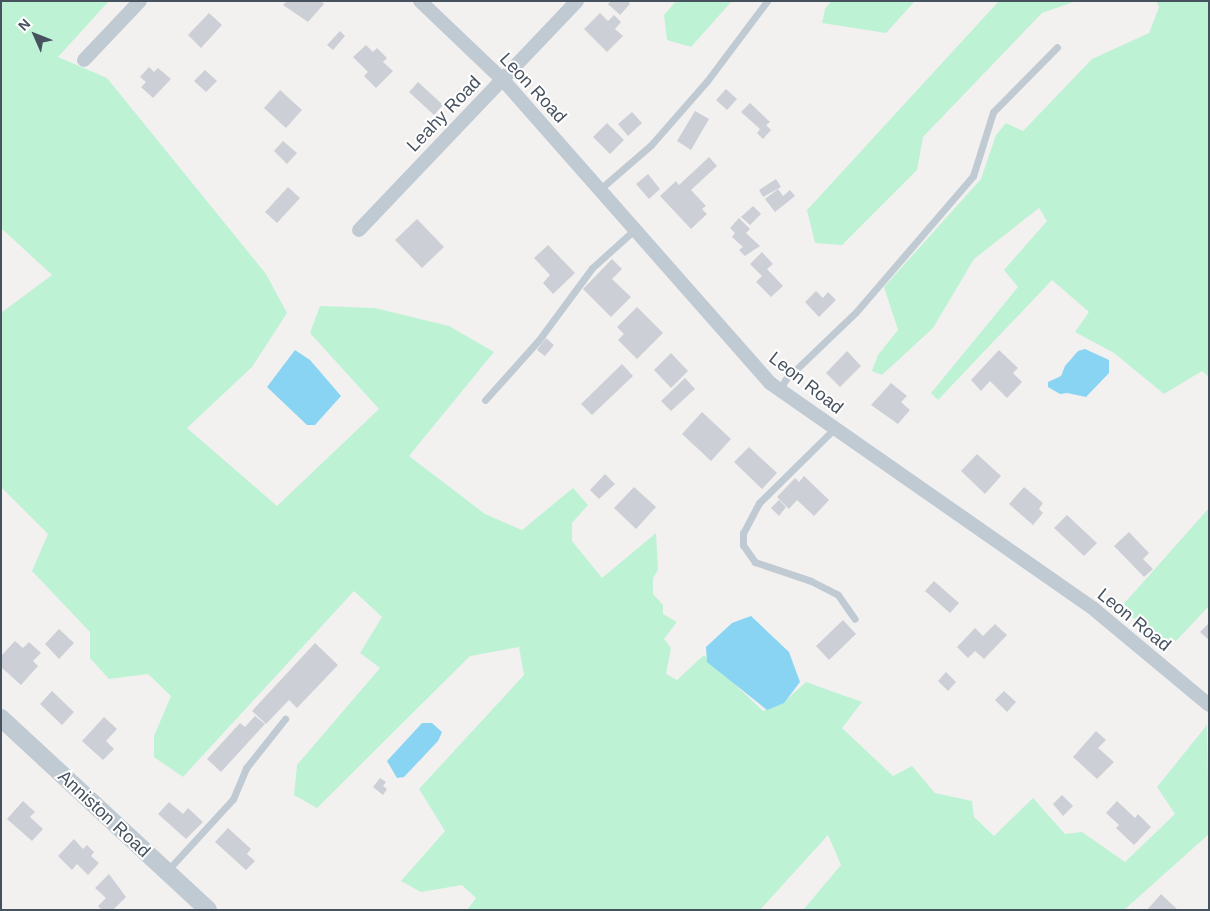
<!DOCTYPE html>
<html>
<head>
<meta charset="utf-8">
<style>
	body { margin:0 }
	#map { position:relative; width:1210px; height:911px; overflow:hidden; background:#f3f1f0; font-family:Helvetica,sans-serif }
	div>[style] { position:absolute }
	.green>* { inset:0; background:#bdf2d5 }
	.water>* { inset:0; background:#88d4f2 }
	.building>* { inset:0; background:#cccfd6 }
	.service>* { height:7px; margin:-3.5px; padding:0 3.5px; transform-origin:3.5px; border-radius:3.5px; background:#c0cad3 }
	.minor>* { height:14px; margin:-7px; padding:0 7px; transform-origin:7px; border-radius:7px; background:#c0cad3 }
	.tertiary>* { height:18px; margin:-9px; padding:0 9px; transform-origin:9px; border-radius:9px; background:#c0cad3 }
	span { translate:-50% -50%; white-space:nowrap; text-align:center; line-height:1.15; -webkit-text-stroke:4px #fff; paint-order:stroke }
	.street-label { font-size:18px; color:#47525f }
	.frame { position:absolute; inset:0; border:2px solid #47525f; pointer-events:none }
	.north { position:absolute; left:10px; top:10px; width:50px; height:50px; -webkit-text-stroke:4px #fff; paint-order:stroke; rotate:314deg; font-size:14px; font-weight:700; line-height:20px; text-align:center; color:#47525f }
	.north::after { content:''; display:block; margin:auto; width:18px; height:22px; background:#47525f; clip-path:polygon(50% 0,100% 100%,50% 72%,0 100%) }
</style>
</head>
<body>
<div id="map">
	<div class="green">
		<div style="clip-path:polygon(1px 1px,109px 1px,58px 57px,107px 78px,266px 274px,287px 313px,252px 367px,187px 428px,277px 506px,379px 409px,310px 333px,320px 306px,375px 308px,449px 326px,494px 352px,409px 456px,485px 514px,522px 530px,573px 488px,588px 505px,572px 523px,572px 541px,602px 578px,656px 533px,658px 570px,653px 578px,653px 594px,663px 605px,663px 614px,677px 622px,664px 639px,671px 648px,666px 674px,677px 680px,704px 655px,763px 711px,785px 701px,806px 682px,862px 702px,842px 728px,893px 776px,912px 766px,935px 793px,972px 801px,974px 817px,994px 836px,1033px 798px,1065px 834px,1082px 832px,1125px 862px,1175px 814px,1157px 787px,1207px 725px,1209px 834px,1124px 910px,803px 910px,841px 865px,828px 835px,760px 910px,467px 910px,476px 898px,462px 885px,421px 892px,401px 881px,445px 831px,419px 789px,524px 675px,519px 647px,470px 656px,317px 808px,294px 795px,297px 765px,380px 668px,360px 653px,382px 617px,354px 591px,183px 777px,154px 757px,154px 736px,171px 696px,148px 674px,109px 679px,90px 658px,90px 632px,32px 571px,48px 534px,1px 487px,1px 313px,52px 275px,1px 228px)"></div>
		<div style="clip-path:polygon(676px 1px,732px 1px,691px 47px,667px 40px,664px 15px)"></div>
		<div style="clip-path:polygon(831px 1px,915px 1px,886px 33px,822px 23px,825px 9px)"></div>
		<div style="clip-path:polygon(999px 1px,1076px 1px,1042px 13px,923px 137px,917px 170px,842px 245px,815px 243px,807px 210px)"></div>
		<div style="clip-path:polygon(1156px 1px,1209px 1px,1209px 377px,1202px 371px,1164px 394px,1114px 353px,1075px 332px,1089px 312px,1052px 280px,938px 400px,931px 393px,1018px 287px,1004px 270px,1047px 221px,1039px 208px,974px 259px,933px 328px,882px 375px,872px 371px,878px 355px,898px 330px,884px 287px,981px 179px,996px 135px,1006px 123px,1023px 131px,1092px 59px,1149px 33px,1159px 7px)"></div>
		<div style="clip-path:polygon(1209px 508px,1209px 606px,1176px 641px,1161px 642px,1121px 607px)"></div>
	</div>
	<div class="water">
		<div style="clip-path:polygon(1085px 349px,1109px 360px,1109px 373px,1086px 397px,1067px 393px,1060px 394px,1048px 387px,1048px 382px,1061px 376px,1065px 366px,1078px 351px)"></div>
		<div style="clip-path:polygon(295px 350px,310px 360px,341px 396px,315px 425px,307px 425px,267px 387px)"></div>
		<div style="clip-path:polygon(751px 616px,789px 652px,800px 682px,784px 703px,767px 710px,707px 662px,706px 647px,732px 623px)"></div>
		<div style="clip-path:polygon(422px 723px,432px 723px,442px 732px,438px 741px,404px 777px,397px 778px,387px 761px)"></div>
	</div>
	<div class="building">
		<div style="clip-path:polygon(287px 1px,321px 1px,324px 4px,308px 22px,283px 5px)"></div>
		<div style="clip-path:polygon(611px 1px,628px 1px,630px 4px,620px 15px,608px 4px)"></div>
		<div style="clip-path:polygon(209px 13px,222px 25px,201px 48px,188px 35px)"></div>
		<div style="clip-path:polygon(600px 13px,608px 21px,614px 15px,621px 22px,615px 29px,623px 36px,607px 52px,584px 29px)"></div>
		<div style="clip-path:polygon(340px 31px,345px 36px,333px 50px,327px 45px)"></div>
		<div style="clip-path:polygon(366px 45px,373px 52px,377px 48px,387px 58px,383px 62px,393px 71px,376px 88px,364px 76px,368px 72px,353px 57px)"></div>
		<div style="clip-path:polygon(149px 67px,154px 72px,158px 68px,171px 79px,153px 98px,141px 87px,146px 82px,140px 77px)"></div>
		<div style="clip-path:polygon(205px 70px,217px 81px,206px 92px,194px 81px)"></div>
		<div style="clip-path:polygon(418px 82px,443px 105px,434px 115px,409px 92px)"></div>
		<div style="clip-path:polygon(726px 89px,737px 99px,727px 110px,716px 100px)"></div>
		<div style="clip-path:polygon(280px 90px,302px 110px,286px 128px,264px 108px)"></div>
		<div style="clip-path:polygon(750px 103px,770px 122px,766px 125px,771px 130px,763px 139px,757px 133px,760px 129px,741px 112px)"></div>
		<div style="clip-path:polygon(695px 111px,709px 119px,691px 150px,677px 141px)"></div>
		<div style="clip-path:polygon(632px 112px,642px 123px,628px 136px,618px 124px)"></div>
		<div style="clip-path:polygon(607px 123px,624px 140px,610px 154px,593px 137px)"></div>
		<div style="clip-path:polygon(283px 141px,297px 153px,287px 164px,274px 151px)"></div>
		<div style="clip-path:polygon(709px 157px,717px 166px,691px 190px,706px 206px,702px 209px,707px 214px,691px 229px,660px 196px,676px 181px,679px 185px)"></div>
		<div style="clip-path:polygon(648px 174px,660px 189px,649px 199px,636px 184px)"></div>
		<div style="clip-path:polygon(776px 179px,781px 187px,763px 197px,759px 190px)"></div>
		<div style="clip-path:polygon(288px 187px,300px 198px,277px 223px,265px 212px)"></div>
		<div style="clip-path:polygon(778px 189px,783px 196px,790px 190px,795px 196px,775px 212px,765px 199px)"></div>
		<div style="clip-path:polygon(753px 206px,761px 214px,750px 225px,741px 217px)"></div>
		<div style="clip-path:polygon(739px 218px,750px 229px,746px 233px,760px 246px,745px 256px,739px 250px,743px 247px,732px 237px,735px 233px,730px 228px)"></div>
		<div style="clip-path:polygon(417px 219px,444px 247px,422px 268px,395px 240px)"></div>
		<div style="clip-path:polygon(548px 245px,575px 273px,553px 294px,543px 283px,550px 275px,534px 258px)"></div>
		<div style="clip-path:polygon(762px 252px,773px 264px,767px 269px,783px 286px,771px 297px,756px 282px,762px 276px,750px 264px)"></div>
		<div style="clip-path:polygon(612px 259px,622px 269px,612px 279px,631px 297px,611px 317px,583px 289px)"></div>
		<div style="clip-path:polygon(816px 291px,823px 298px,828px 292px,836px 300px,819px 317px,805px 302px)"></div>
		<div style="clip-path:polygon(637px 307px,663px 333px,637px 359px,618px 340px,624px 334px,617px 327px)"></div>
		<div style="clip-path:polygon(546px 338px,554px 345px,545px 356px,537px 350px)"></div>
		<div style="clip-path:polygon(999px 350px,1018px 368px,1013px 373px,1022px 382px,1007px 398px,990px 381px,981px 391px,971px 380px)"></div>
		<div style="clip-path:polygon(847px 351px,861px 366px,840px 387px,826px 373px)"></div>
		<div style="clip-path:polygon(671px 353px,688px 371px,671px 388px,654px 370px)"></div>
		<div style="clip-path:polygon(622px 364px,633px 376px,592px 415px,581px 404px)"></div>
		<div style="clip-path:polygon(685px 378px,695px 389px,671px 411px,661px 401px)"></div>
		<div style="clip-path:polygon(891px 383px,907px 396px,901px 402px,910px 410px,898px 424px,871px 405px)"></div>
		<div style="clip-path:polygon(702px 412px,731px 439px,711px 461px,682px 434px)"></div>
		<div style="clip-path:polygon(749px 447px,777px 473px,762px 489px,734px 462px)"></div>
		<div style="clip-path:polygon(977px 454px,1001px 476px,985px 494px,961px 471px)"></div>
		<div style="clip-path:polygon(605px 474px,615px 484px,599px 499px,590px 490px)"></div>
		<div style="clip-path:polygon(804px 476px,829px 500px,814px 516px,797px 500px,789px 509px,777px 497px,795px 478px,799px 482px)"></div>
		<div style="clip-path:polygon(634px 487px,656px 507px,636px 529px,614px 508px)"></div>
		<div style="clip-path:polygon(1024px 487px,1043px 503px,1039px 509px,1043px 513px,1033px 525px,1009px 504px)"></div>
		<div style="clip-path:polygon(779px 500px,786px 507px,779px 516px,771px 508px)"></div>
		<div style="clip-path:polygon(1067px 515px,1097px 543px,1084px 556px,1054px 528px)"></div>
		<div style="clip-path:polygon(1129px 532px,1149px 553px,1143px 559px,1153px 569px,1144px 577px,1114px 546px)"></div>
		<div style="clip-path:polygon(934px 581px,959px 603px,950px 613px,925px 591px)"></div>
		<div style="clip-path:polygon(843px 620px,856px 634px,829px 660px,816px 646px)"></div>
		<div style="clip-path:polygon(1209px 623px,1209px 640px,1200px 632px)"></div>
		<div style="clip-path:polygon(995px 624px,1007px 635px,984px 659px,975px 651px,968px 658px,957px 647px,975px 628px,983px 636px)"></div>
		<div style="clip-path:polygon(59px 629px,74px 643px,59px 659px,45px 644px)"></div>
		<div style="clip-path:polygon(15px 641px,23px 648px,29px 642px,41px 653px,33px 661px,38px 666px,21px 685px,1px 667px,1px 656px)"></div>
		<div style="clip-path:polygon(315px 643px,338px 665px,297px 708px,289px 700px,266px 724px,252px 711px)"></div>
		<div style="clip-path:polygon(946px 672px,956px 682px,948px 691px,938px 681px)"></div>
		<div style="clip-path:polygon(52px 691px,74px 712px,62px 725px,40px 704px)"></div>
		<div style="clip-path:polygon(1004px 691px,1016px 702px,1007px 712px,995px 700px)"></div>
		<div style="clip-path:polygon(255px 716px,265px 724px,221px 772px,207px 759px,240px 723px,245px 727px)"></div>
		<div style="clip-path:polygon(104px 717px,117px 729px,106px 741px,114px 749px,103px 760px,82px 741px)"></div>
		<div style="clip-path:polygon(1096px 731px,1106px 740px,1098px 748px,1114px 762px,1097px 779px,1073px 757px)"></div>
		<div style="clip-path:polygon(380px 778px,386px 782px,383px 786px,387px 789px,383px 795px,373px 787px)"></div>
		<div style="clip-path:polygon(1062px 795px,1073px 806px,1063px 816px,1053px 804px)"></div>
		<div style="clip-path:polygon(23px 801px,35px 812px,30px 817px,43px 829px,32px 841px,7px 819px)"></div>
		<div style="clip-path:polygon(1117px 801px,1135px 818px,1138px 814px,1151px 827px,1134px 845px,1116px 828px,1119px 825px,1106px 813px)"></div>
		<div style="clip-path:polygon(169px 802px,183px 814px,188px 808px,203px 822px,186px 839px,158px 814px)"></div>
		<div style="clip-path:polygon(228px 828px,251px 849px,247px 854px,255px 861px,246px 870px,215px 842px)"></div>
		<div style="clip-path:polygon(74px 839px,83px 849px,87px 845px,94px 852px,91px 856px,99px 863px,88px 875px,77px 864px,72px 870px,58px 856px)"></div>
		<div style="clip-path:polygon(109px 874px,126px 897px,113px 910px,102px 910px,98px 906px,106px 898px,95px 888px)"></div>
		<div style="clip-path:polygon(1161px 894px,1178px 910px,1147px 910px)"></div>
	</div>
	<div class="service">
		<div style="left:599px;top:190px;width:69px;rotate:-40.9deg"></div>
		<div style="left:651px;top:145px;width:85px;rotate:-48.8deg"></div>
		<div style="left:707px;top:81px;width:100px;rotate:-53.1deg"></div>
		<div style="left:780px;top:390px;width:11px;rotate:-63deg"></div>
		<div style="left:785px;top:380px;width:98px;rotate:-43.8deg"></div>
		<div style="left:856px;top:312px;width:179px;rotate:-49.3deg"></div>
		<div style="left:973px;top:176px;width:67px;rotate:-72.6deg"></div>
		<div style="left:993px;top:112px;width:91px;rotate:-45.4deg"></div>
		<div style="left:485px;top:400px;width:79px;rotate:-48.1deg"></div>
		<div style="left:538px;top:341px;width:91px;rotate:-53.5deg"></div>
		<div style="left:592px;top:268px;width:57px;rotate:-42.1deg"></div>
		<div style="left:834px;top:429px;width:105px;rotate:135.4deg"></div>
		<div style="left:759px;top:503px;width:34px;rotate:118deg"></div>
		<div style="left:743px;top:533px;width:12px;rotate:90deg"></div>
		<div style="left:743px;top:545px;width:21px;rotate:55deg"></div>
		<div style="left:755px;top:562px;width:59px;rotate:18.7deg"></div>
		<div style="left:811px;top:581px;width:30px;rotate:27deg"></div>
		<div style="left:838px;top:595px;width:29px;rotate:55deg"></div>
		<div style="left:167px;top:871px;width:98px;rotate:-47.5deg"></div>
		<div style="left:233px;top:799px;width:34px;rotate:-67deg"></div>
		<div style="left:246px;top:768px;width:63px;rotate:-51.5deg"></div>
	</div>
	<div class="minor">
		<div style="left:420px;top:1px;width:115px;rotate:43.6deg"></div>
		<div style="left:503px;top:80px;width:404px;rotate:48.6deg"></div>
		<div style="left:770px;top:383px;width:396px;rotate:34.9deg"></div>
		<div style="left:1095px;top:610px;width:148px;rotate:39.8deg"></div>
		<div style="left:84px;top:60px;width:81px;rotate:-46.5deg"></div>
		<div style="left:359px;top:230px;width:316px;rotate:-46.4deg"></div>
	</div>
	<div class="tertiary">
		<div style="left:1px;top:718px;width:282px;rotate:42.8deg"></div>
	</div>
	<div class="street-label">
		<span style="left:533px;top:88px;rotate:47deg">Leon Road</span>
		<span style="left:444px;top:114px;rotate:-46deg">Leahy Road</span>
		<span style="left:806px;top:383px;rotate:38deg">Leon Road</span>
		<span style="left:1134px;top:620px;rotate:39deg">Leon Road</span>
		<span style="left:104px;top:814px;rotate:43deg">Anniston Road</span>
	</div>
	<div class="frame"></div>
	<div class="north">N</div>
</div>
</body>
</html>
